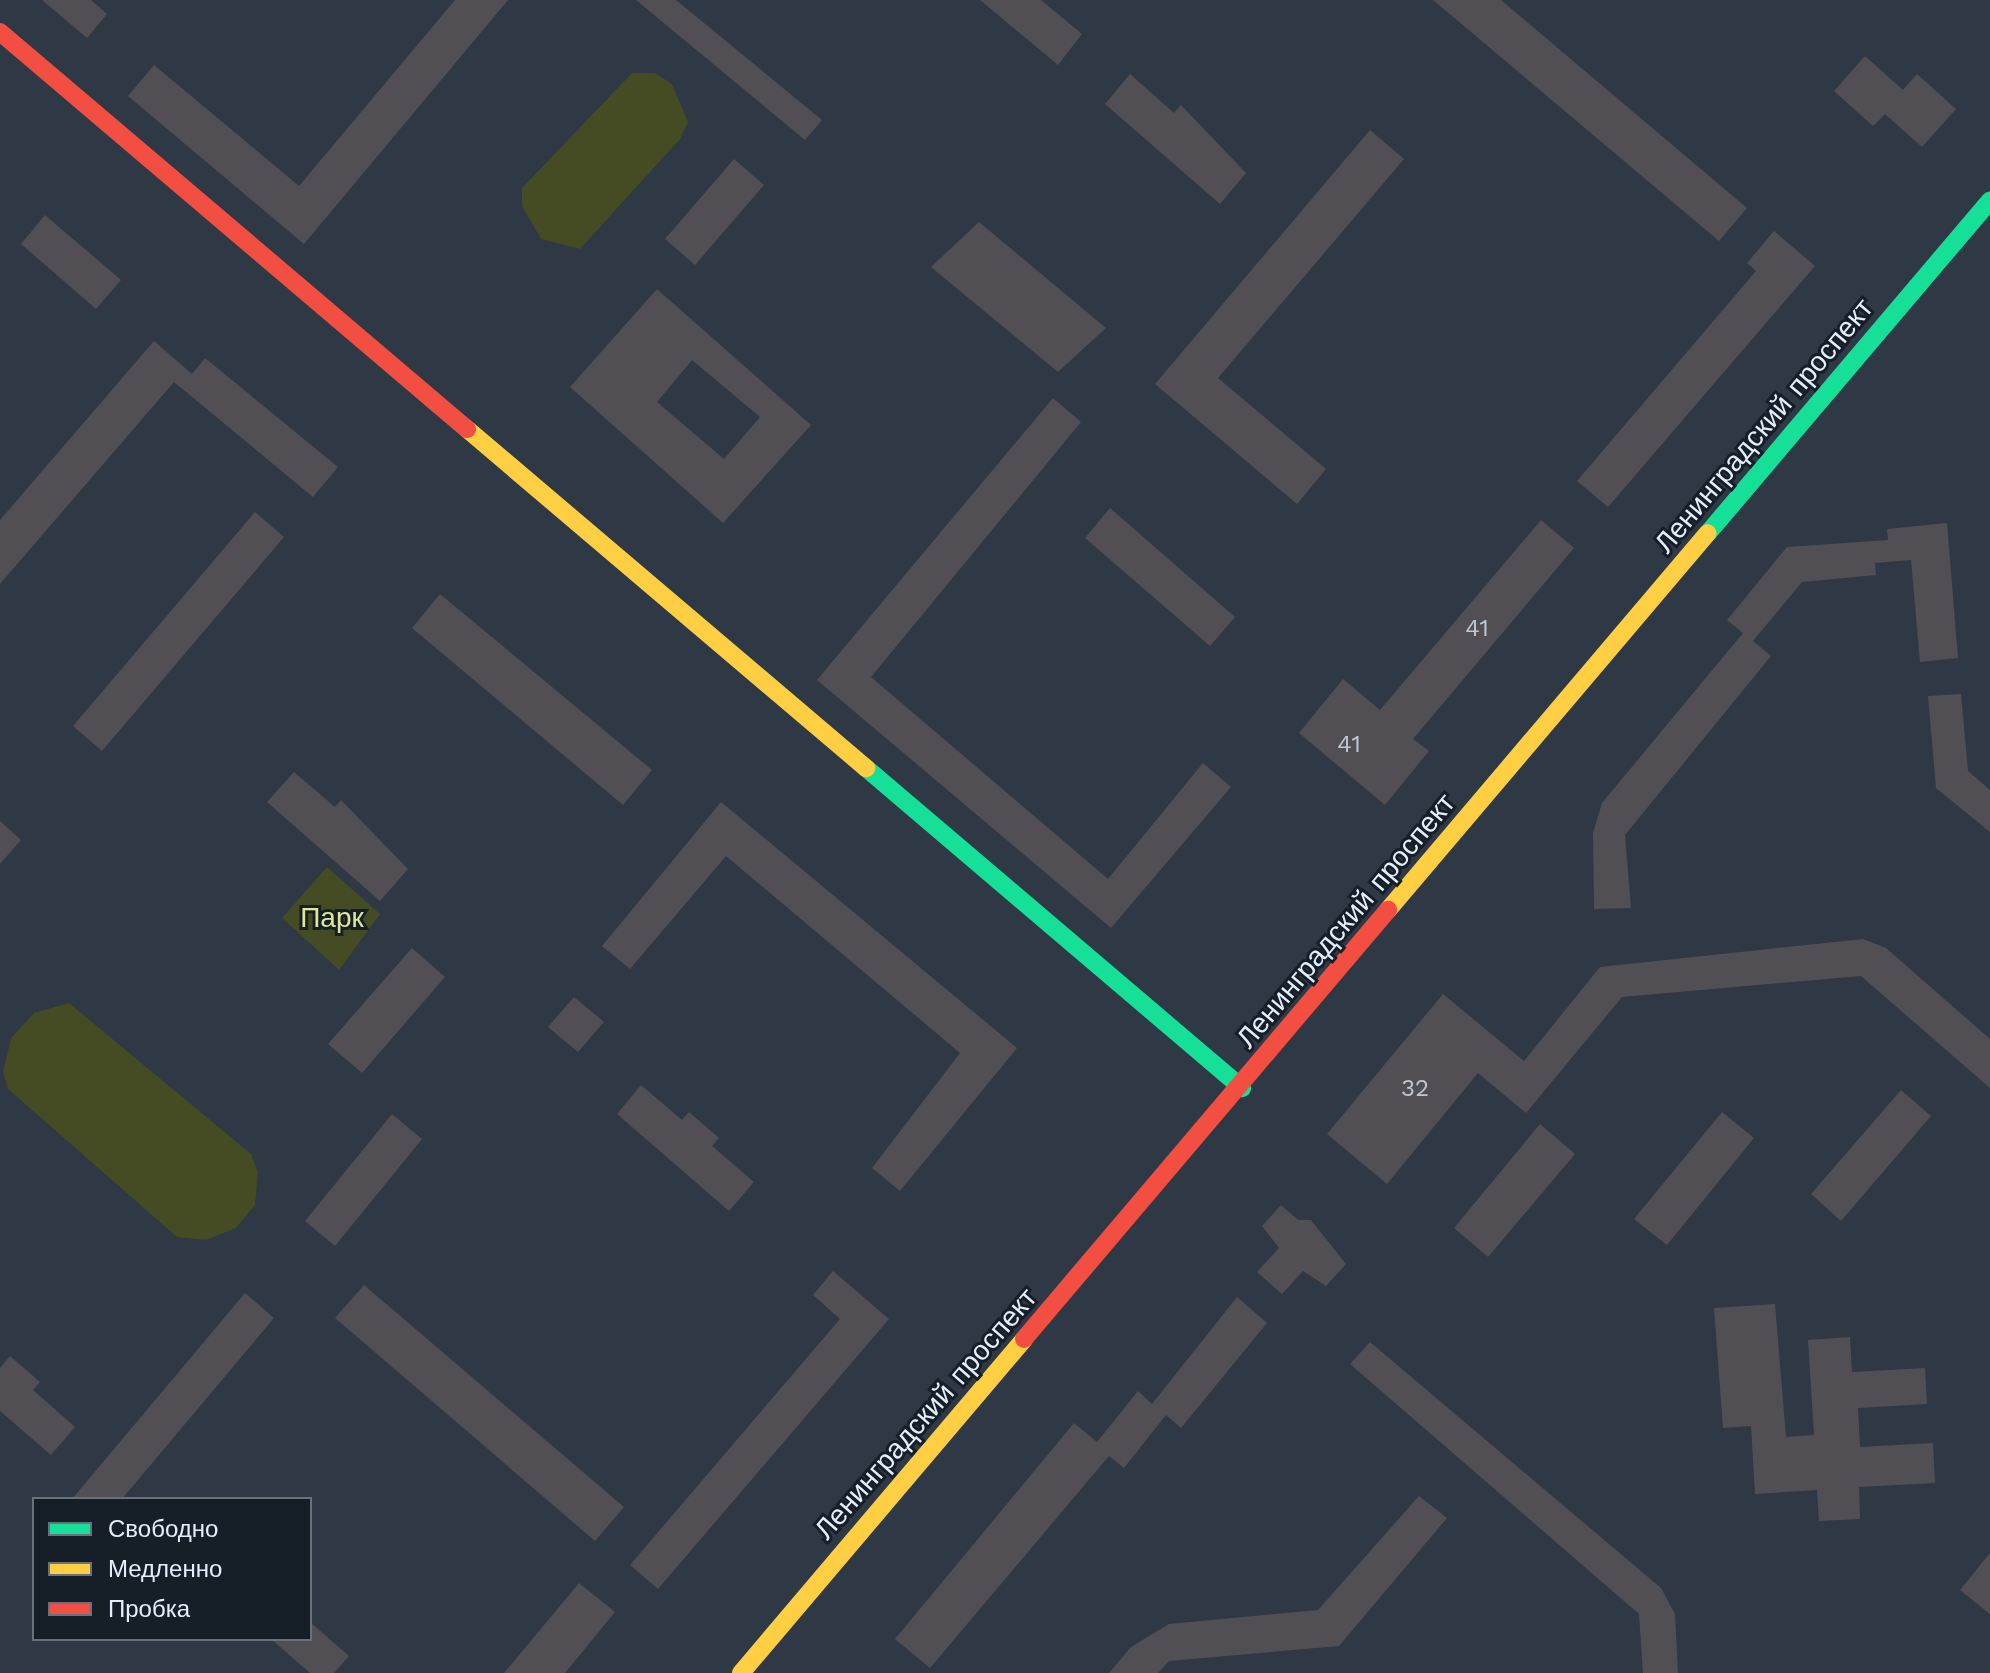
<!DOCTYPE html>
<html>
<head>
<meta charset="utf-8">
<style>
	body { margin:0 }
	#map { position:relative; width:1990px; height:1673px; overflow:hidden; background:#2f3845; font-family:"Work Sans",sans-serif }
	div>[style] { position:absolute }
	.green>* { inset:0; background:#454b22 }
	.building>* { inset:0; background:#514f54 }
	.fast>* { height:18px; margin:-9px; padding:0 9px; transform-origin:9px; border-radius:9px; background:#16e098 }
	.slow>* { height:18px; margin:-9px; padding:0 9px; transform-origin:9px; border-radius:9px; background:#ffcf43 }
	.jam>* { height:18px; margin:-9px; padding:0 9px; transform-origin:9px; border-radius:9px; background:#f24e42 }
	span { translate:-50% -50%; white-space:nowrap; text-align:center; line-height:1.15; -webkit-text-stroke:6px #161e28; paint-order:stroke }
	.number-label { font-size:24px; color:#bfc7d3 }
	.number-label span { -webkit-text-stroke-width:0 }
	.street-label { font-size:28px; color:#e4effd }
	.park-label { font-size:28px; color:#dee892 }
	.legend { position:absolute; left:32px; top:1497px; width:280px; height:144px; box-sizing:border-box; background:#161e28; border:2px solid #68727d; margin:0; padding:10px 14px; list-style:none; font-size:24px; color:#e4effd }
	.legend li { display:flex; align-items:center; gap:16px; height:40px }
	.legend b { width:40px; border:2px solid #68727d }
</style>
</head>
<body>
<div id="map">
	<div class="green">
		<div style="clip-path:polygon(632px 73px,655px 73px,672px 84px,688px 122px,680px 139px,580px 249px,541px 239px,522px 206px,522px 188px)"></div>
		<div style="clip-path:polygon(327px 867px,380px 914px,339px 970px,282px 918px)"></div>
		<div style="clip-path:polygon(69px 1003px,251px 1154px,258px 1172px,255px 1205px,236px 1228px,206px 1240px,177px 1237px,8px 1089px,3px 1072px,11px 1038px,34px 1013px)"></div>
	</div>
	<div class="building">
		<div style="clip-path:polygon(42px 0,91px 0,107px 14px,87px 38px)"></div>
		<div style="clip-path:polygon(455px 0,508px 0,304px 244px,128px 96px,154px 65px,299px 186px)"></div>
		<div style="clip-path:polygon(636px 0,676px 0,822px 120px,805px 140px)"></div>
		<div style="clip-path:polygon(980px 0,1041px 0,1082px 34px,1058px 65px)"></div>
		<div style="clip-path:polygon(1433px 0,1501px 0,1747px 208px,1719px 241px)"></div>
		<div style="clip-path:polygon(1865px 56px,1903px 90px,1917px 74px,1956px 109px,1922px 147px,1885px 114px,1873px 126px,1834px 91px)"></div>
		<div style="clip-path:polygon(1130px 74px,1174px 113px,1181px 105px,1246px 173px,1220px 204px,1105px 104px)"></div>
		<div style="clip-path:polygon(1370px 130px,1404px 159px,1218px 378px,1326px 469px,1297px 504px,1155px 384px)"></div>
		<div style="clip-path:polygon(734px 159px,764px 185px,695px 265px,665px 239px)"></div>
		<div style="clip-path:polygon(45px 215px,121px 280px,96px 309px,21px 244px)"></div>
		<div style="clip-path:polygon(979px 222px,1106px 328px,1058px 372px,931px 267px)"></div>
		<div style="clip-path:polygon(1774px 231px,1815px 266px,1608px 507px,1577px 481px,1756px 271px,1747px 263px)"></div>
		<div style="clip-path:polygon(evenodd,657px 289px,811px 425px,723px 523px,570px 387px,657px 289px,692px 360px,760px 417px,724px 459px,657px 402px,692px 360px)"></div>
		<div style="clip-path:polygon(154px 341px,192px 374px,205px 358px,338px 467px,313px 497px,174px 382px,0 584px,0 520px)"></div>
		<div style="clip-path:polygon(1053px 398px,1081px 422px,871px 677px,1108px 879px,1203px 763px,1231px 787px,1111px 928px,817px 680px)"></div>
		<div style="clip-path:polygon(1110px 508px,1235px 617px,1210px 646px,1085px 538px)"></div>
		<div style="clip-path:polygon(255px 512px,284px 537px,102px 751px,73px 726px)"></div>
		<div style="clip-path:polygon(1541px 520px,1574px 548px,1413px 739px,1429px 751px,1385px 805px,1299px 733px,1343px 679px,1380px 710px)"></div>
		<div style="clip-path:polygon(1947px 523px,1958px 658px,1920px 662px,1911px 560px,1875px 563px,1876px 575px,1802px 582px,1753px 641px,1771px 656px,1625px 835px,1631px 908px,1594px 909px,1593px 833px,1602px 803px,1743px 633px,1727px 620px,1787px 547px,1888px 540px,1887px 529px)"></div>
		<div style="clip-path:polygon(440px 594px,652px 770px,623px 805px,412px 628px)"></div>
		<div style="clip-path:polygon(1961px 694px,1968px 771px,1990px 790px,1990px 832px,1936px 788px,1928px 696px)"></div>
		<div style="clip-path:polygon(294px 772px,335px 807px,341px 800px,408px 869px,380px 901px,267px 802px)"></div>
		<div style="clip-path:polygon(721px 802px,1017px 1048px,900px 1191px,872px 1168px,960px 1053px,726px 856px,630px 969px,602px 946px)"></div>
		<div style="clip-path:polygon(0 821px,21px 840px,0 864px)"></div>
		<div style="clip-path:polygon(1863px 939px,1886px 948px,1990px 1039px,1990px 1088px,1861px 976px,1622px 997px,1526px 1113px,1478px 1073px,1387px 1184px,1327px 1134px,1443px 994px,1524px 1061px,1600px 967px)"></div>
		<div style="clip-path:polygon(412px 948px,445px 977px,362px 1073px,328px 1044px)"></div>
		<div style="clip-path:polygon(574px 997px,604px 1022px,578px 1052px,548px 1027px)"></div>
		<div style="clip-path:polygon(641px 1085px,682px 1120px,689px 1112px,719px 1138px,712px 1146px,754px 1182px,729px 1211px,617px 1114px)"></div>
		<div style="clip-path:polygon(1901px 1090px,1931px 1116px,1841px 1221px,1811px 1194px)"></div>
		<div style="clip-path:polygon(1722px 1112px,1754px 1138px,1667px 1245px,1634px 1219px)"></div>
		<div style="clip-path:polygon(392px 1114px,422px 1139px,335px 1246px,305px 1221px)"></div>
		<div style="clip-path:polygon(1540px 1124px,1575px 1154px,1488px 1257px,1454px 1228px)"></div>
		<div style="clip-path:polygon(1281px 1205px,1298px 1220px,1311px 1220px,1346px 1264px,1326px 1286px,1303px 1271px,1282px 1294px,1257px 1272px,1279px 1248px,1262px 1226px)"></div>
		<div style="clip-path:polygon(833px 1271px,889px 1319px,658px 1589px,630px 1565px,840px 1319px,813px 1295px)"></div>
		<div style="clip-path:polygon(364px 1285px,624px 1507px,595px 1541px,335px 1318px)"></div>
		<div style="clip-path:polygon(245px 1293px,274px 1318px,122px 1499px,72px 1499px)"></div>
		<div style="clip-path:polygon(1237px 1297px,1267px 1323px,1181px 1428px,1166px 1415px,1124px 1468px,1109px 1456px,930px 1668px,895px 1639px,1074px 1423px,1097px 1442px,1138px 1391px,1152px 1404px)"></div>
		<div style="clip-path:polygon(1775px 1304px,1786px 1437px,1814px 1435px,1808px 1340px,1850px 1337px,1852px 1372px,1925px 1368px,1927px 1404px,1858px 1408px,1860px 1447px,1933px 1443px,1935px 1483px,1859px 1487px,1860px 1519px,1819px 1521px,1817px 1490px,1755px 1494px,1751px 1426px,1723px 1428px,1714px 1308px)"></div>
		<div style="clip-path:polygon(1370px 1342px,1661px 1588px,1675px 1614px,1678px 1673px,1643px 1673px,1639px 1614px,1350px 1364px)"></div>
		<div style="clip-path:polygon(10px 1356px,40px 1382px,33px 1390px,75px 1427px,51px 1455px,0 1411px,0 1368px)"></div>
		<div style="clip-path:polygon(1419px 1496px,1447px 1518px,1339px 1646px,1169px 1661px,1158px 1673px,1109px 1673px,1131px 1647px,1169px 1624px,1318px 1610px)"></div>
		<div style="clip-path:polygon(1990px 1553px,1990px 1614px,1960px 1590px)"></div>
		<div style="clip-path:polygon(579px 1583px,615px 1612px,565px 1673px,504px 1673px)"></div>
		<div style="clip-path:polygon(310px 1622px,349px 1656px,334px 1673px,310px 1673px,271px 1639px,310px 1639px)"></div>
	</div>
	<div class="fast">
		<div style="left:1708px;top:533px;width:436px;rotate:-49.7deg"></div>
		<div style="left:866px;top:768px;width:494px;rotate:40.4deg"></div>
	</div>
	<div class="slow">
		<div style="left:467px;top:429px;width:524px;rotate:40.35deg"></div>
		<div style="left:1388px;top:910px;width:494px;rotate:-49.7deg"></div>
		<div style="left:741px;top:1673px;width:438px;rotate:-49.7deg"></div>
	</div>
	<div class="jam">
		<div style="left:0;top:32px;width:613px;rotate:40.37deg"></div>
		<div style="left:1024px;top:1339px;width:563px;rotate:-49.69deg"></div>
	</div>
	<div class="number-label">
		<span style="left:1477px;top:629px">41</span>
		<span style="left:1349px;top:745px">41</span>
		<span style="left:1415px;top:1089px">32</span>
	</div>
	<div class="street-label">
		<span style="left:1764px;top:426px;rotate:-50deg">Ленинградский проспект</span>
		<span style="left:1346px;top:921px;rotate:-50deg">Ленинградский проспект</span>
		<span style="left:926px;top:1414px;rotate:-49deg">Ленинградский проспект</span>
	</div>
	<div class="park-label">
		<span style="left:332px;top:918px">Парк</span>
	</div>
	<ul class="legend">
	<li><b style="height:10px;background:#16e098"></b>Свободно</li>
	<li><b style="height:10px;background:#ffcf43"></b>Медленно</li>
	<li><b style="height:10px;background:#f24e42"></b>Пробка</li>
	</ul>
</div>
</body>
</html>
